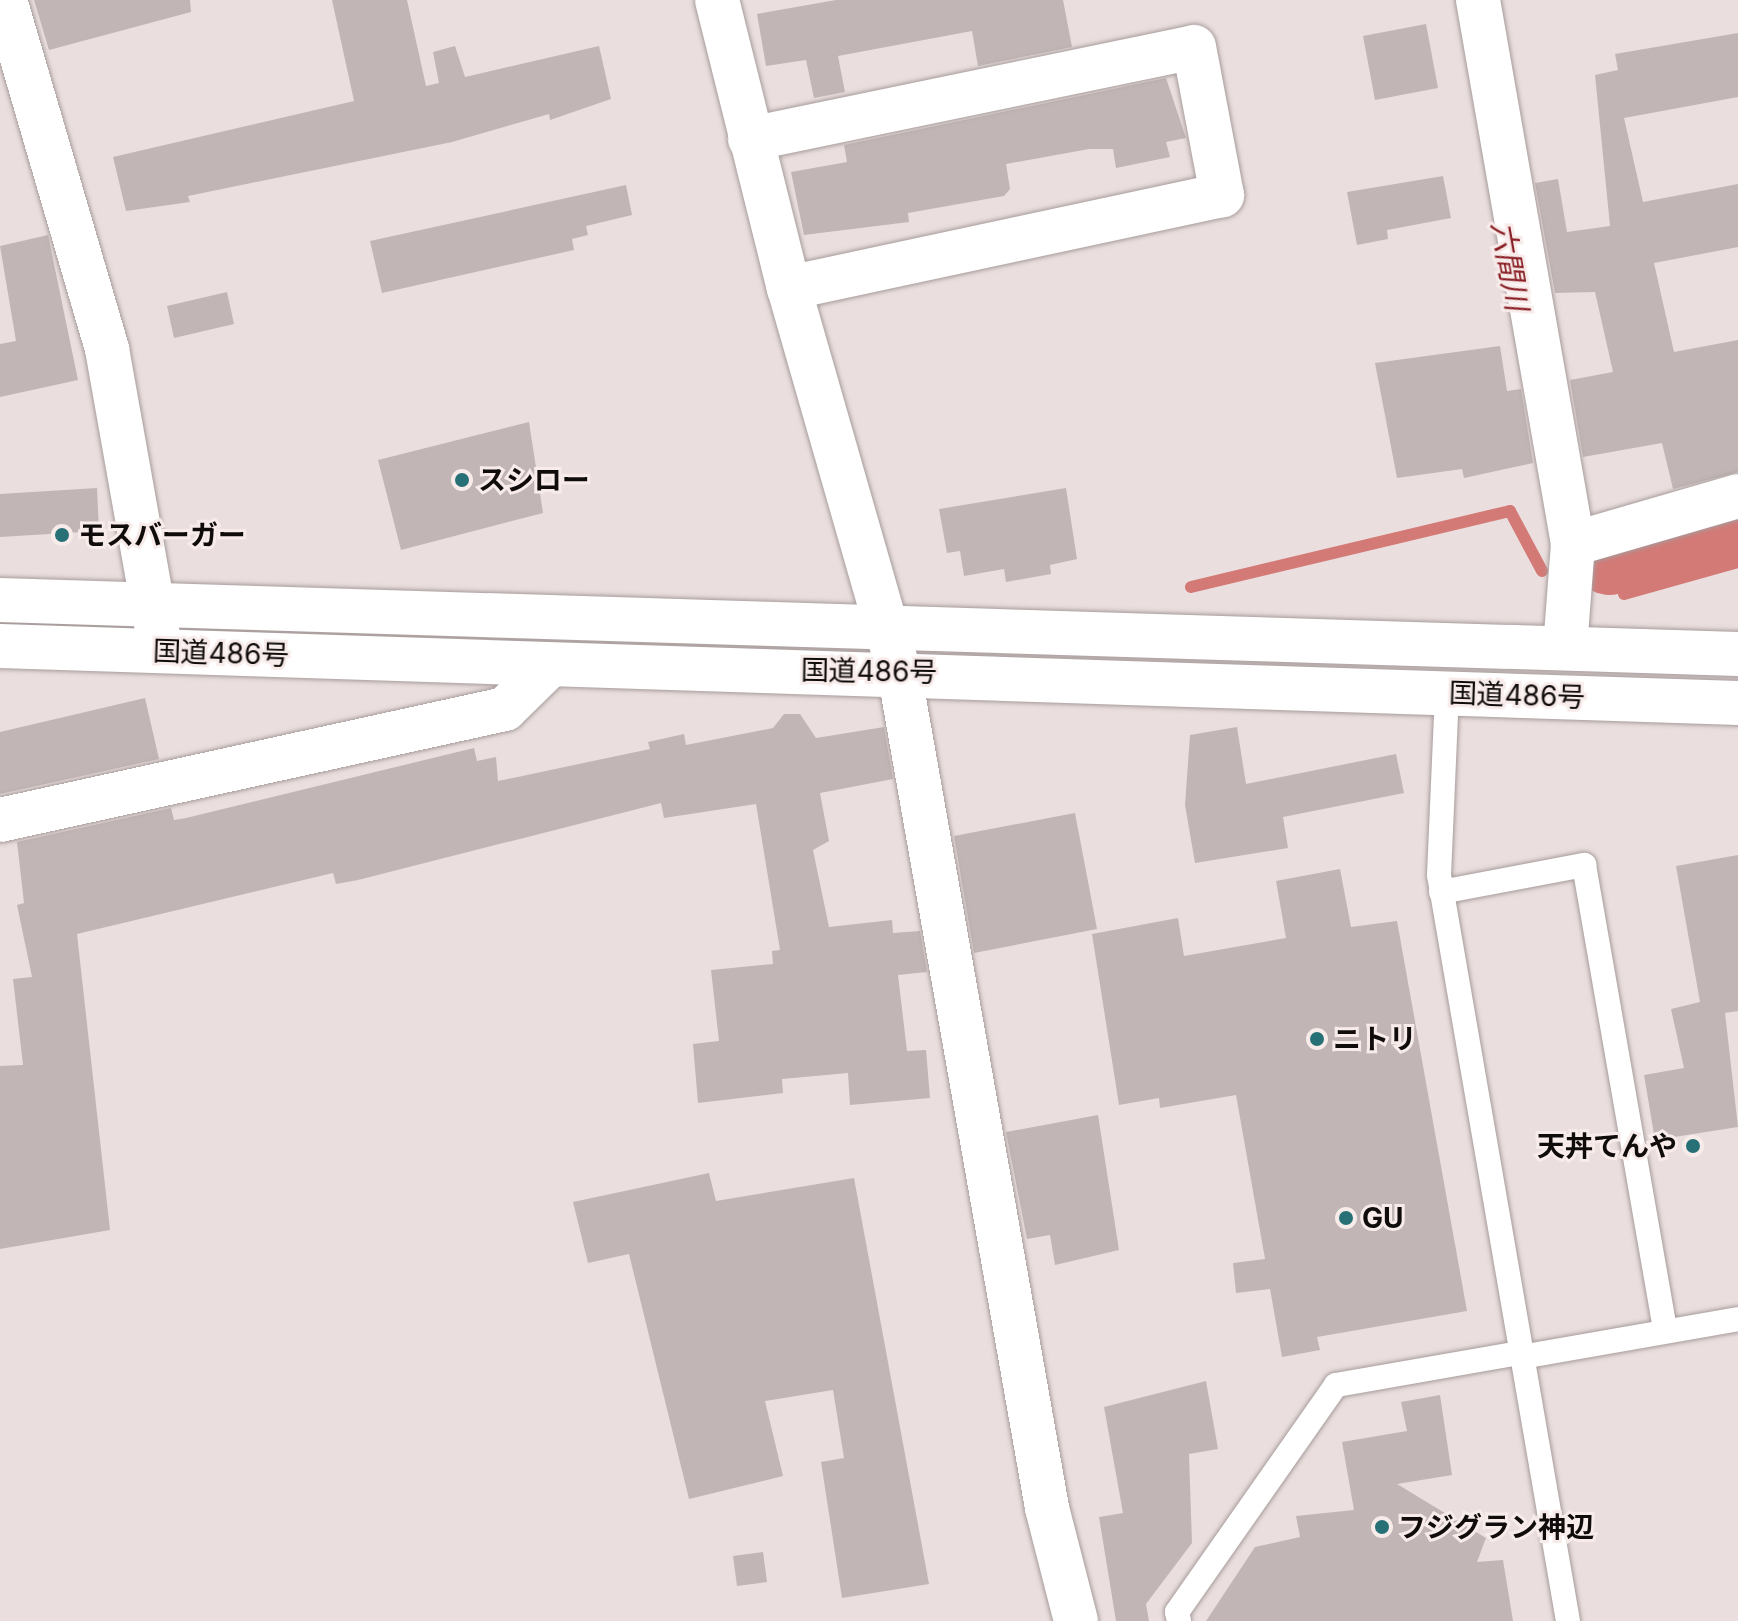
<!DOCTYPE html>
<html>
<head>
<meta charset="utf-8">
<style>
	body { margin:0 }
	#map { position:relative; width:1738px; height:1621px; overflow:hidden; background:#eadfde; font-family:Inter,"Noto Sans JP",sans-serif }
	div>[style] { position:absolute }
	.stream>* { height:12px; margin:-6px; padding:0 6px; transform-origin:6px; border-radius:6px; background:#d37a77 }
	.river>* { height:72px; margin:-36px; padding:0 36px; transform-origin:36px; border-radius:36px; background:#d37a77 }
	.building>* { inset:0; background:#c1b6b5 }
	.roads { filter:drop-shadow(0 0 2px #a79c9b) drop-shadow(0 0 2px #a79c9b) }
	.lane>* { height:24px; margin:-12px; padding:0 12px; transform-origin:12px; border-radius:12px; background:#fff }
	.street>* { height:44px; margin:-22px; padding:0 22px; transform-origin:22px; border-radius:22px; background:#fff }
	.highway>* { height:44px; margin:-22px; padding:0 22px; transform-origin:22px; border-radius:22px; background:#fff }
	.dots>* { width:22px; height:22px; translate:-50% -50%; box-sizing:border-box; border:4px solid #f8eceb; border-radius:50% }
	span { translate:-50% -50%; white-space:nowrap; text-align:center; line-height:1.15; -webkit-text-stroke:6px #f8eceb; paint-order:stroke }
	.poi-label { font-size:28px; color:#100c0c; font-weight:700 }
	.left { translate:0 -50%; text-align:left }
	.right { translate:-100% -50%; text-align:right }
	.street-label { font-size:28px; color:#100c0c }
	.water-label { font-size:30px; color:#891f25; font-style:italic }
</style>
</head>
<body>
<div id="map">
	<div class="stream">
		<div style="left:1191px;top:587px;width:328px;rotate:-13.4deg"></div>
		<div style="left:1510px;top:511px;width:68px;rotate:61.9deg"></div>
		<div style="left:1624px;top:594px;width:118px;rotate:-15.7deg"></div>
	</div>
	<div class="river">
		<div style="left:1609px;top:559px;width:135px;rotate:-16.8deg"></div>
	</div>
	<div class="building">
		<div style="clip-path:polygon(34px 0,190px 0,191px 12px,49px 50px)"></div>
		<div style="clip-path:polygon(332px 0,407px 0,426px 86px,439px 83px,433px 52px,455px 46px,465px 77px,599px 46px,611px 99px,550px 120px,549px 114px,452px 142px,188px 196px,190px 202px,126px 211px,113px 157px,354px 101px)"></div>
		<div style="clip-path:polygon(836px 0,1063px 0,1072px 47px,978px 66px,972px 31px,838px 56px,845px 92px,814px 98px,806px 60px,766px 66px,757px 14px)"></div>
		<div style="clip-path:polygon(1426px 24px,1438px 88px,1375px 100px,1363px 36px)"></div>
		<div style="clip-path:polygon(1738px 33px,1738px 97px,1624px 118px,1643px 202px,1738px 184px,1738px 247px,1654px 263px,1674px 352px,1738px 340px,1738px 472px,1673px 489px,1662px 443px,1583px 457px,1570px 380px,1613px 372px,1595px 292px,1555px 293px,1535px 183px,1558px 179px,1567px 232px,1610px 226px,1595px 75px,1618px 70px,1615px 54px)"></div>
		<div style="clip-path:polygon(1166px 78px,1186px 138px,1166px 142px,1170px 157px,1116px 168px,1113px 149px,1089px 149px,1006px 164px,1010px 189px,1004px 196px,908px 213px,909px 222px,804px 235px,791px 172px,847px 162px,844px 145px)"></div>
		<div style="clip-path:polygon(1443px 176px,1451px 218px,1387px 230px,1388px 239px,1357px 245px,1347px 192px)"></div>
		<div style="clip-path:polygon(626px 185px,632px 215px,586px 226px,588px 235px,572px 239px,574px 250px,382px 293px,370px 241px)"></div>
		<div style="clip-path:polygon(48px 235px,78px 380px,0 397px,0 344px,16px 341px,0 246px)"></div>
		<div style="clip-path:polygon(227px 292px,234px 324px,174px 338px,167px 306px)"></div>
		<div style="clip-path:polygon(1500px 346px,1507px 391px,1521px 389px,1533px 463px,1464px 478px,1462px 469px,1397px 478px,1375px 363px)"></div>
		<div style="clip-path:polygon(529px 422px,543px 513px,401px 550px,378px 460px)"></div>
		<div style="clip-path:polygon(97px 488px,99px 531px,0 537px,0 494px)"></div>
		<div style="clip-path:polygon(1066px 488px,1077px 559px,1050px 565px,1051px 574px,1006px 582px,1004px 569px,964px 576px,960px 551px,947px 553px,939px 509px)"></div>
		<div style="clip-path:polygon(145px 698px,159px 759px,0 794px,0 732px)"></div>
		<div style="clip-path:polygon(784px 714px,800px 714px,816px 738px,884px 727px,893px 779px,820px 793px,829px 841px,813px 850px,829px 927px,892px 920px,893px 933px,920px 931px,927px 972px,898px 975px,907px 1051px,926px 1050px,930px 1098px,850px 1105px,848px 1073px,782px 1079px,783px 1093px,698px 1103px,693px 1044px,719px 1041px,711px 970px,773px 964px,772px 951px,780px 950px,756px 804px,664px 818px,661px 803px,358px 880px,336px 884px,333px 873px,77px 934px,110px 1230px,0 1249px,0 1066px,23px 1065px,13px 979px,32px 977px,17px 905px,24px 903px,17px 842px,171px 808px,174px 820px,186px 818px,474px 748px,477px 761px,496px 757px,498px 781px,650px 749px,648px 742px,684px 734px,686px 745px,773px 728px)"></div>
		<div style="clip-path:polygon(1237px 727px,1246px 784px,1396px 754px,1404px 793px,1283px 817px,1288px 848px,1195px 863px,1185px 805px,1190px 735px)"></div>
		<div style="clip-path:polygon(1075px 813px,1097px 929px,974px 953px,954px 836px)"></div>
		<div style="clip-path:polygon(1738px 855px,1738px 1011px,1725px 1013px,1738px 1127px,1655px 1140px,1644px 1075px,1684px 1068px,1671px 1009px,1700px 1002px,1676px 866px)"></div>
		<div style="clip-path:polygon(1340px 869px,1351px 927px,1397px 921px,1467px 1311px,1317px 1337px,1320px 1350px,1282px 1357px,1270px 1289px,1236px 1293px,1233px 1263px,1265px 1259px,1236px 1095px,1160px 1108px,1159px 1098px,1119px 1105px,1092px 934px,1178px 918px,1184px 956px,1286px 938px,1276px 881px)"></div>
		<div style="clip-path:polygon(1098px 1115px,1119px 1250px,1055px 1265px,1050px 1235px,1027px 1239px,1006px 1132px)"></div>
		<div style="clip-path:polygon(709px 1173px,716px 1201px,854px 1178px,929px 1584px,842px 1598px,821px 1462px,844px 1458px,833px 1390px,765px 1401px,783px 1476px,689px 1499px,629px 1254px,588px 1263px,573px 1202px)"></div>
		<div style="clip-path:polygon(1206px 1381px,1218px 1449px,1189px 1454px,1192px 1543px,1146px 1604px,1149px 1621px,1116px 1621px,1099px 1517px,1123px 1513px,1104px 1407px)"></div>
		<div style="clip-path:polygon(1440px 1395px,1452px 1475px,1397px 1484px,1486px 1538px,1477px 1562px,1503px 1560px,1513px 1621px,1206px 1621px,1255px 1547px,1300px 1537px,1296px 1516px,1354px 1510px,1342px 1442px,1407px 1431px,1401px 1402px)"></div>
		<div style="clip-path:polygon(763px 1552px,767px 1582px,737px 1586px,733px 1556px)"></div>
	</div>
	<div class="roads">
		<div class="lane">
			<div style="left:1447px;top:692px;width:183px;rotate:92.5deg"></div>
			<div style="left:1439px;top:875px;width:757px;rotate:80.19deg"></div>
			<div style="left:1441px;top:892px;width:146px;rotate:-10.7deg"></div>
			<div style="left:1584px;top:865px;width:473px;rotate:80.1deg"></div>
			<div style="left:1521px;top:1357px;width:220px;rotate:-9.9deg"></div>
			<div style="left:1179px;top:1621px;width:9px;rotate:-103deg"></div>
			<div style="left:1177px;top:1612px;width:277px;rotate:-55deg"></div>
			<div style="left:1336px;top:1385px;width:187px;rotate:-9.9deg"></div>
		</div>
		<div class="street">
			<div style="left:5px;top:0;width:364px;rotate:73.7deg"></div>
			<div style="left:107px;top:349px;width:296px;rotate:79.9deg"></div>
			<div style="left:717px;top:0;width:297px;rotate:76deg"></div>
			<div style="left:789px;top:288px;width:398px;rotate:74deg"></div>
			<div style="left:899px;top:671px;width:850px;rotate:79.97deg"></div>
			<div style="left:1047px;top:1508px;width:117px;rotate:75.6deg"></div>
			<div style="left:1478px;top:0;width:552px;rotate:80.09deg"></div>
			<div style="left:750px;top:139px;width:453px;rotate:-11.7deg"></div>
			<div style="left:1194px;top:47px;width:151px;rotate:79.3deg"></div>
			<div style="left:1222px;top:195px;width:443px;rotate:167.9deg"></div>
			<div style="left:1565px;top:648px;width:104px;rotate:-85.6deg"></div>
			<div style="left:1573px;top:544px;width:172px;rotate:-16.2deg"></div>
			<div style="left:0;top:820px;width:517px;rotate:-12.4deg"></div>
			<div style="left:505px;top:709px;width:63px;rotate:-44.4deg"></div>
		</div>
		<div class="highway">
			<div style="left:0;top:600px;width:1739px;rotate:1.78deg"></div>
			<div style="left:0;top:646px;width:1739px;rotate:1.88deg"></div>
		</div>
	</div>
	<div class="dots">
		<div style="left:462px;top:480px;background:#267076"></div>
		<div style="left:62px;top:535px;background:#267076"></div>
		<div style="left:1317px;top:1039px;background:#267076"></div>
		<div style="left:1693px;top:1146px;background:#267076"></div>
		<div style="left:1346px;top:1218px;background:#267076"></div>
		<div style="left:1382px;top:1527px;background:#267076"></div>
	</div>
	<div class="poi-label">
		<span class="left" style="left:478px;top:480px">スシロー</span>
		<span class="left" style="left:78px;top:535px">モスバーガー</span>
		<span class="left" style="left:1333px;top:1039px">ニトリ</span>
		<span class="right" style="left:1677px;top:1146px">天丼てんや</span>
		<span class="left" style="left:1362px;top:1218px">GU</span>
		<span class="left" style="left:1398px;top:1527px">フジグラン神辺</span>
	</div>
	<div class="street-label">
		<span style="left:221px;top:653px;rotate:2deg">国道486号</span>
		<span style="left:869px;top:671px;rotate:1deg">国道486号</span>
		<span style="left:1517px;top:695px;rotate:2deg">国道486号</span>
	</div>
	<div class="water-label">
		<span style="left:1510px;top:266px;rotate:80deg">六間川</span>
	</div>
</div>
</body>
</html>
